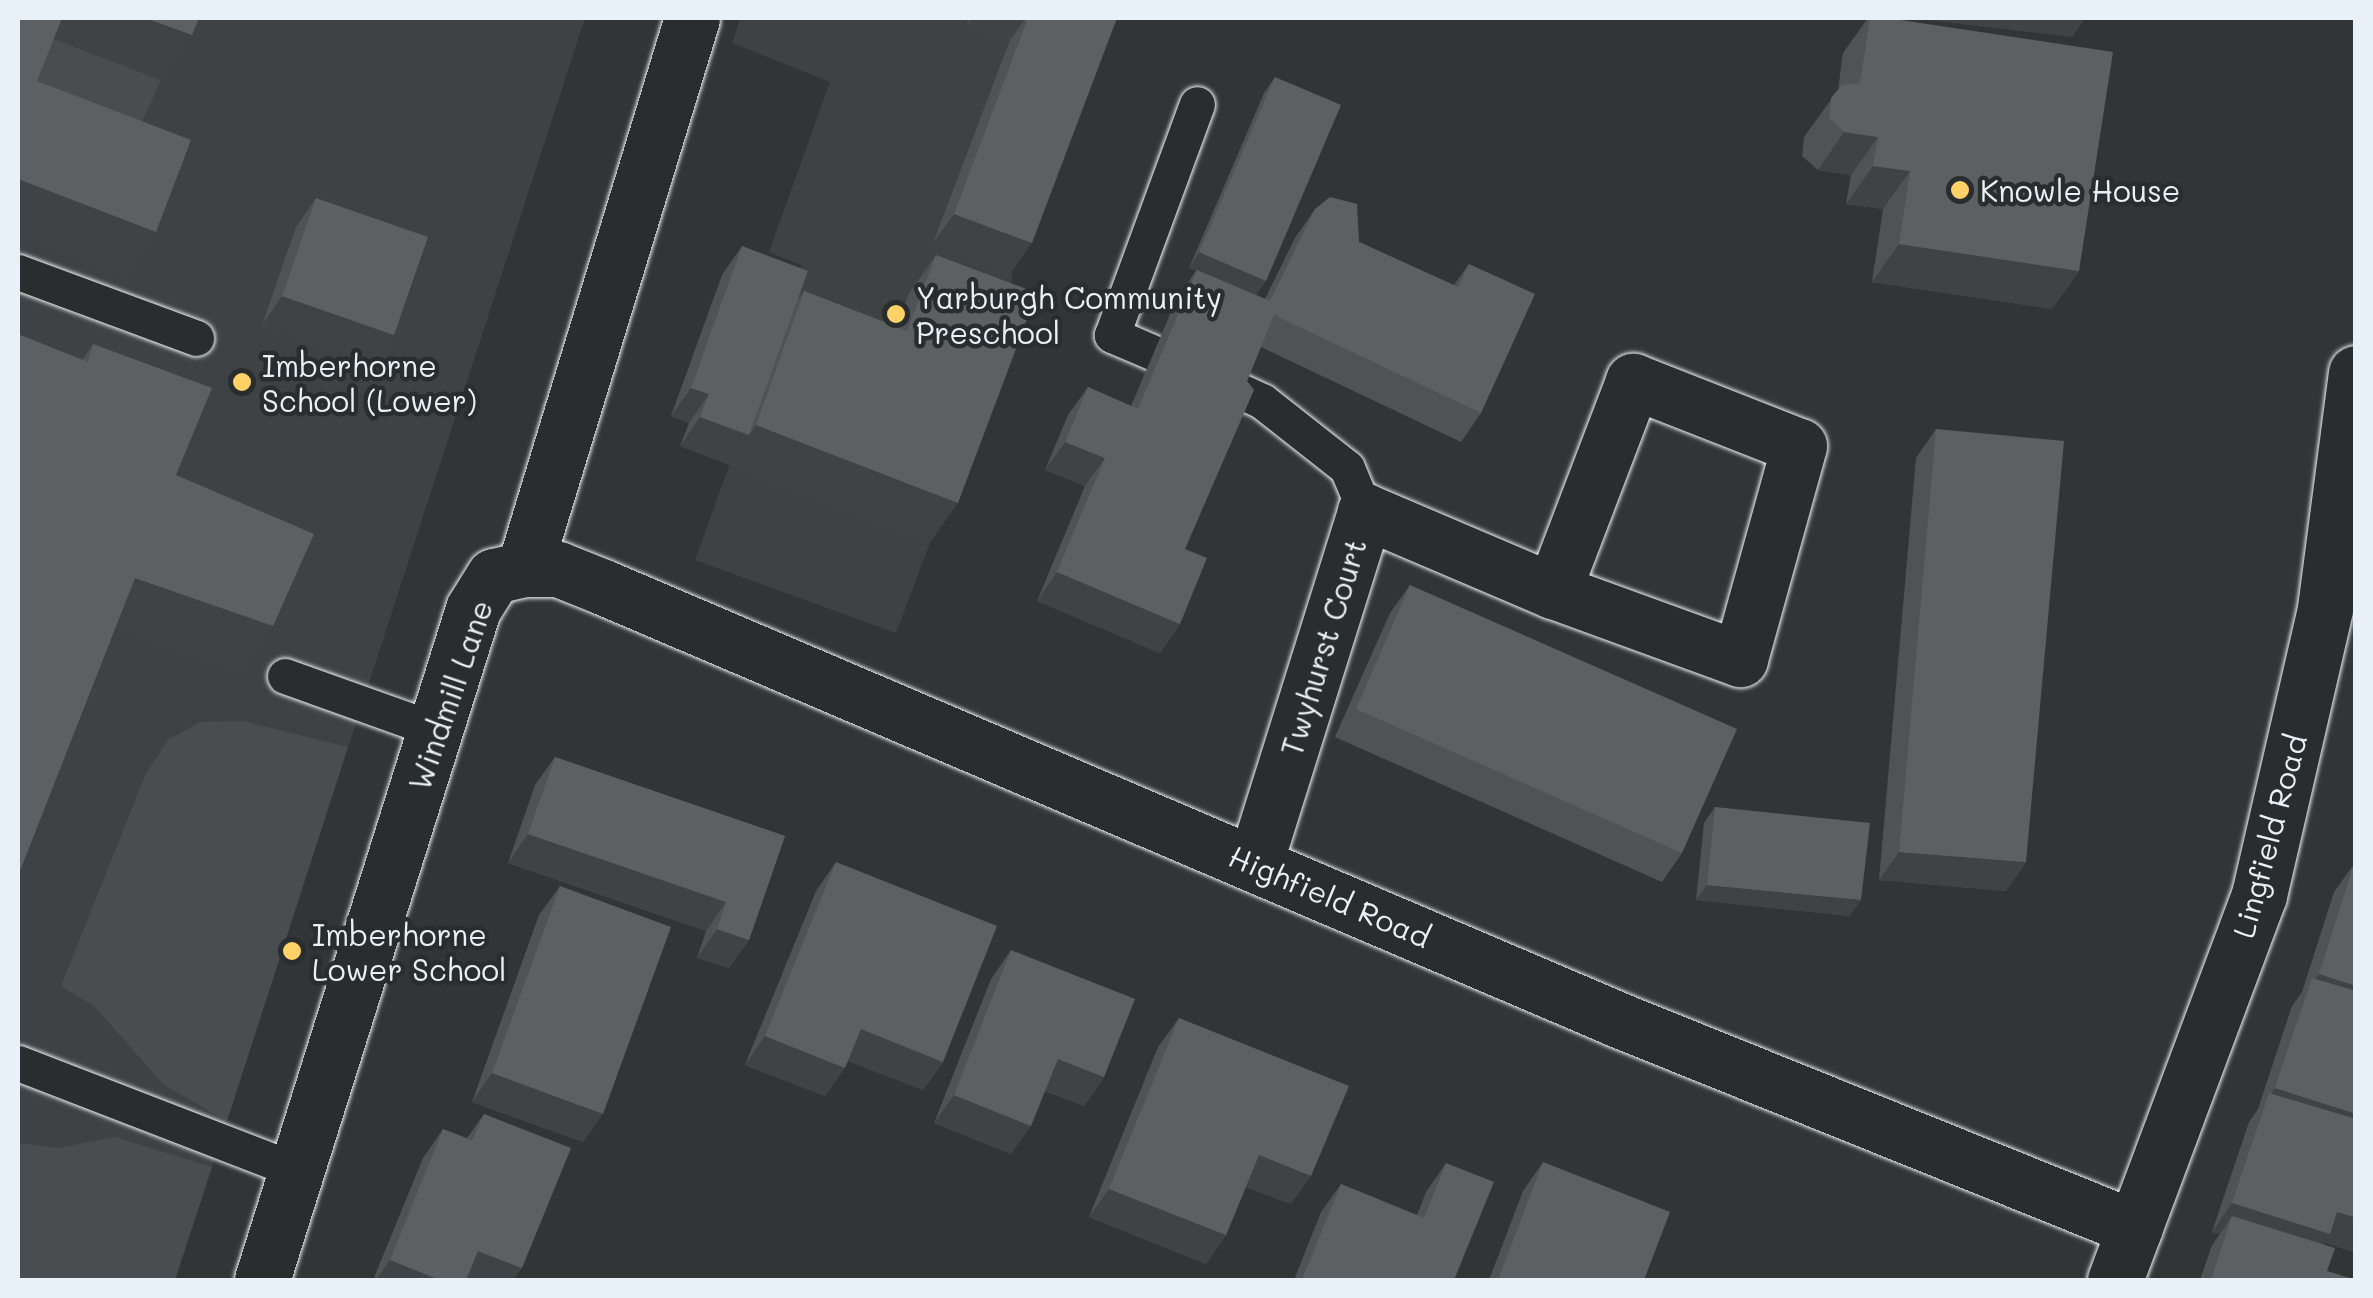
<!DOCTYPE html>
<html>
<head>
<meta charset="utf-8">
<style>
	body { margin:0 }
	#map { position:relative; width:2373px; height:1298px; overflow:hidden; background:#323536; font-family:Mali,sans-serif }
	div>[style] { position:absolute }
	.built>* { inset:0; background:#3f4244 }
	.green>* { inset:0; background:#494d4f }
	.roads { filter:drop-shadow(0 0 2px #e8f1f8) drop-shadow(0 0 2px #e8f1f8) }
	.lane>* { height:35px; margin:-17.5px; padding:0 17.5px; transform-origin:17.5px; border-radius:17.5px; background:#2a2d2e }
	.street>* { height:55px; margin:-27.5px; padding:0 27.5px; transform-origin:27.5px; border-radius:27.5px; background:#2a2d2e }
	.secondary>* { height:55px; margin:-27.5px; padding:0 27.5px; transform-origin:27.5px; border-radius:27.5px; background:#2a2d2e }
	.wall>* { inset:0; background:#4f5355 }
	.shaded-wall>* { inset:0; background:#404345 }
	.building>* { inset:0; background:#5c6063 }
	.dots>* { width:28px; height:28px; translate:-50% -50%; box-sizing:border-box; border:5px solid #2a2d2e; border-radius:50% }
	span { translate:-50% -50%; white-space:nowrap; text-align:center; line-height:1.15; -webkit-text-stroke:9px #2a2d2e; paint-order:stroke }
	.poi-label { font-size:30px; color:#e8f1f8 }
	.left { translate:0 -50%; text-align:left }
	.street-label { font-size:30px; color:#e8f1f8 }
	.frame { position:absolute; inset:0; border:20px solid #e8f1f8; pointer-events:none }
</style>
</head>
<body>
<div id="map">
	<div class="built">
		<div style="clip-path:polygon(18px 18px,585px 18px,175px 1280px,18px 1280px)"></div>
		<div style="clip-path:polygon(740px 18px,1105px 18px,1012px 271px,1010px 331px,896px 633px,695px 560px,802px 265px,769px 252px,830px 82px,732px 43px)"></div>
	</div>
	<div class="green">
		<div style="clip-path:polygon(41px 34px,161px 80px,121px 169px,18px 95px)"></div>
		<div style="clip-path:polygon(243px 721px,348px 747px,227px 1121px,164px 1085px,94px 1006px,61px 986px,146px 773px,168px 740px,200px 722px)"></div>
		<div style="clip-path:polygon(115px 1137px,212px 1167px,175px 1280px,18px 1280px,18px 1143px,58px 1148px)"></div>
	</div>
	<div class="roads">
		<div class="lane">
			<div style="left:18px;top:272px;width:190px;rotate:20.3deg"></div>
			<div style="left:1154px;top:353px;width:46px;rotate:-156.8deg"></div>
			<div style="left:1112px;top:335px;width:246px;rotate:-69.8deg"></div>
			<div style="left:1236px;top:389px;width:29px;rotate:25deg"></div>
			<div style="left:1262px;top:401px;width:108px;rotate:38.2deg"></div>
			<div style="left:1347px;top:468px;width:47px;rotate:67.3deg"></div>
			<div style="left:285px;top:676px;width:160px;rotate:19.7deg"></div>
			<div style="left:18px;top:1063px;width:298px;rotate:21.1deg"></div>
		</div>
		<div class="street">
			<div style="left:524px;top:569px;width:576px;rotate:-73.04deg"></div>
			<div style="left:1255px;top:863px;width:369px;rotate:-72.6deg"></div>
			<div style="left:1365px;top:511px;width:204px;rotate:23.1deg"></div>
			<div style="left:1553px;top:591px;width:225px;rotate:-69.1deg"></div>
			<div style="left:1633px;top:381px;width:178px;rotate:21.4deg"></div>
			<div style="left:1799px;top:446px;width:221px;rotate:105.5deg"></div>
			<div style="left:1740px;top:659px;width:199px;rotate:-160deg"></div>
			<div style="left:262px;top:1280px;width:703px;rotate:-72.54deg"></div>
			<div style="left:473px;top:609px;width:39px;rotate:-58deg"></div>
			<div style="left:494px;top:576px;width:31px;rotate:-13deg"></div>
			<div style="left:524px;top:569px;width:34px"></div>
			<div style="left:558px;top:569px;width:48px;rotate:21.8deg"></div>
			<div style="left:603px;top:587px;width:1104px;rotate:23.08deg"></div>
			<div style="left:1619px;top:1020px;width:556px;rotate:21.95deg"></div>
		</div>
		<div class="secondary">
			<div style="left:2115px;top:1280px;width:411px;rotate:-69.5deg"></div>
			<div style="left:2259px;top:895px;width:294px;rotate:-77deg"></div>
			<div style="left:2325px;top:608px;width:237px;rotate:-82.5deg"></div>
		</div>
	</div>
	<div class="wall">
		<div style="clip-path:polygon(969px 18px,1117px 18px,1012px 271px,933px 243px,1010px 40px,967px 25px)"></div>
		<div style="clip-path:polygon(1868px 18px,1887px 18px,2079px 271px,2052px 309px,1872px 282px,1883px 209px,1846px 204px,1851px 175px,1818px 170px,1802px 156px,1804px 137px,1838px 90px,1843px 53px)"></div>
		<div style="clip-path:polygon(1275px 77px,1256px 295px,1265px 299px,1295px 238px,1315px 209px,1359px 242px,1454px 285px,1469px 264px,1481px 413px,1461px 442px,1261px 347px,1247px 381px,1185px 549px,1180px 624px,1160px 653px,1037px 601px,1085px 486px,1045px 470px,1068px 415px,1088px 387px,1131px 406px,1177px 298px,1196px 271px,1189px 268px,1264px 93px)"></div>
		<div style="clip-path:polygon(316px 198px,394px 335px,373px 364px,262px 325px,296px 227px)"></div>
		<div style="clip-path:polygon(742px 246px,797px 300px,804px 291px,896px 326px,909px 293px,936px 255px,931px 541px,680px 446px,689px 423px,671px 416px,722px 275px)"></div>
		<div style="clip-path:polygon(93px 344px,176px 475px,242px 670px,116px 627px,82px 360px)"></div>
		<div style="clip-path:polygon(1936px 429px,2026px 862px,2006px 891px,1879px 880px,1916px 458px)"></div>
		<div style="clip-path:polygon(1410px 585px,1682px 853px,1662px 882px,1335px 737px,1390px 613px)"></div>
		<div style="clip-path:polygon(555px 757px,785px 836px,749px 940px,729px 968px,697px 958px,706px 931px,508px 863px,535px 785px)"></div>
		<div style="clip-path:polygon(1715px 807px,1850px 916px,1696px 900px,1704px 823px)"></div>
		<div style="clip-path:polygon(836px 862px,943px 1062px,923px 1090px,848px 1061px,825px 1096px,745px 1065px,816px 891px)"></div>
		<div style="clip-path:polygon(2354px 864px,2323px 1244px,2327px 1271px,2356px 1280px,2200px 1280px,2212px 1245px,2220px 1234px,2212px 1232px,2249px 1122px,2258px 1109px,2292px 1006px,2302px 992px,2334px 892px)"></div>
		<div style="clip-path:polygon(560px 886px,583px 1142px,472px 1102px,539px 915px)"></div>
		<div style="clip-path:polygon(1011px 950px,1104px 1077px,1084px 1106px,1045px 1091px,1011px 1154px,934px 1123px,991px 979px)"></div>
		<div style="clip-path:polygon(1179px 1018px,1291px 1204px,1246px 1187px,1226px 1235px,1206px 1264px,1089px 1217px,1158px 1047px)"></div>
		<div style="clip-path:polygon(484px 1114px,522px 1268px,513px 1280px,373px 1280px,423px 1158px,443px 1129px,467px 1138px)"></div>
		<div style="clip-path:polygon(1543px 1162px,1644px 1280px,1489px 1280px,1523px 1191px)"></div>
		<div style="clip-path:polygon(1446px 1163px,1454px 1280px,1294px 1280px,1321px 1212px,1341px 1184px,1417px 1215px,1426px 1192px)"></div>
	</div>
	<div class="shaded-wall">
		<div style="clip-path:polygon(53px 18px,145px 18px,192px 35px,161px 80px,41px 34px)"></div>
		<div style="clip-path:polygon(972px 18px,1026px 18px,1010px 40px,967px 25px)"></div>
		<div style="clip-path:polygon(1910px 18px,2085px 18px,2072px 37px)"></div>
		<div style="clip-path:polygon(1844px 132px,1878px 137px,1851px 175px,1818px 170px)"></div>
		<div style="clip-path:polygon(1873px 166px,1910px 171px,1883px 209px,1846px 204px)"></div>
		<div style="clip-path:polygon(18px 179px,156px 232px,125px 276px,18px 235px)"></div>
		<div style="clip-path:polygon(954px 214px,1032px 243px,1012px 271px,933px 243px)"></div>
		<div style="clip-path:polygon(1899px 244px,2079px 271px,2052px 309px,1872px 282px)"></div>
		<div style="clip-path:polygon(1199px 252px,1266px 281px,1255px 297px,1189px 268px)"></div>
		<div style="clip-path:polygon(282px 296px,394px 335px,373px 364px,262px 325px)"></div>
		<div style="clip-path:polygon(691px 388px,709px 394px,689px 423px,671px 416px)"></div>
		<div style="clip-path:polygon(700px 417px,749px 435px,756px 425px,958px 503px,931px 541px,680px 446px)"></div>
		<div style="clip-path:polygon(1065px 442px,1105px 458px,1085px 486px,1045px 470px)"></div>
		<div style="clip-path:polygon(1057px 572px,1180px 624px,1160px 653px,1037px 601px)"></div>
		<div style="clip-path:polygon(135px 578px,273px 626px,242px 670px,104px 623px)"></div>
		<div style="clip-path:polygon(528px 834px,726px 902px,706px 931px,508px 863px)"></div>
		<div style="clip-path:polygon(1899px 852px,2026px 862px,2006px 891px,1879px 880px)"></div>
		<div style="clip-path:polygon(1707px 885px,1861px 900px,1850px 916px,1696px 900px)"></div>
		<div style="clip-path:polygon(717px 929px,749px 940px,729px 968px,697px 958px)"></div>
		<div style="clip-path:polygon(2319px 974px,2356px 986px,2356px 1021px,2308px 989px)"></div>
		<div style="clip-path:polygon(861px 1029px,943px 1062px,923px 1090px,840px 1058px)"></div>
		<div style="clip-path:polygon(765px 1036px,845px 1068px,825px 1096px,745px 1065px)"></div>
		<div style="clip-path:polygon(1058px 1059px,1104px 1077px,1084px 1106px,1038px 1088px)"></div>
		<div style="clip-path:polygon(492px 1073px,603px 1114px,583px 1142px,472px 1102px)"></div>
		<div style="clip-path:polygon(2275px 1088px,2356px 1114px,2356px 1145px,2266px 1101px)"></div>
		<div style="clip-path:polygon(954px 1095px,1031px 1126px,1011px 1154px,934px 1123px)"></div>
		<div style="clip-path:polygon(1259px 1155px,1311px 1176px,1291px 1204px,1239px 1184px)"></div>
		<div style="clip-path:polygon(1109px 1189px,1226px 1235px,1206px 1264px,1089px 1217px)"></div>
		<div style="clip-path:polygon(2232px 1203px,2337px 1212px,2356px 1218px,2356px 1253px,2324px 1243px,2310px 1263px,2232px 1216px,2220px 1234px,2212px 1232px)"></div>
		<div style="clip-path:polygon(478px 1251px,522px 1268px,513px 1280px,461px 1280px)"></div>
		<div style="clip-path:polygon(390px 1260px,440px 1280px,376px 1280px)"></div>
	</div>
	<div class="building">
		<div style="clip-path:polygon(18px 18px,62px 18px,37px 81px,191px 140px,156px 232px,18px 179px)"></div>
		<div style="clip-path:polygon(145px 18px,199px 18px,192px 35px)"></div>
		<div style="clip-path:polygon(1028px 18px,1117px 18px,1032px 243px,954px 214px)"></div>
		<div style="clip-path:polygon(1870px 18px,1887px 18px,2113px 52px,2079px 271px,1899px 244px,1910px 171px,1873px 166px,1878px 137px,1844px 132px,1829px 118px,1831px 98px,1842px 85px,1860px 83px)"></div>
		<div style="clip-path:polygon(1275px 77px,1341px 105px,1266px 281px,1199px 252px)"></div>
		<div style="clip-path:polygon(1330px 197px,1357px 204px,1359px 242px,1458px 287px,1469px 264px,1535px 294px,1481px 413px,1274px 315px,1247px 381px,1254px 390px,1185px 549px,1207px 558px,1180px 624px,1057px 572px,1105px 458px,1065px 442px,1088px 387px,1138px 409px,1197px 270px,1270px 301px,1315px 209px)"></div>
		<div style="clip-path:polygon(316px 198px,428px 237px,394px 335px,282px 296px)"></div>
		<div style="clip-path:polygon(742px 246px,808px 271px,749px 435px,700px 417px,709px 394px,691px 388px)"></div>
		<div style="clip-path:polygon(936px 255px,1037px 293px,958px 503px,756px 425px,804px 291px,907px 331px)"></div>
		<div style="clip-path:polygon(18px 334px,88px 362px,93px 344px,212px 388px,176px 475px,314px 534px,273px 626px,135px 578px,18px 876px)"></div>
		<div style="clip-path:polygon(1936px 429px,2064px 441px,2026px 862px,1899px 852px)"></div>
		<div style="clip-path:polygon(1410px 585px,1737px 729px,1682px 853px,1356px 709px)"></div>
		<div style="clip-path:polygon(555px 757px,785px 836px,749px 940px,717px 929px,726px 902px,528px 834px)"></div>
		<div style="clip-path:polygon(1715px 807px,1870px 823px,1861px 900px,1707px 885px)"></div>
		<div style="clip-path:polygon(836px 862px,997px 926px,943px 1062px,861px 1029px,845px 1068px,765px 1036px)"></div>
		<div style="clip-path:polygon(2354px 864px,2356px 864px,2356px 986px,2319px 974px)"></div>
		<div style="clip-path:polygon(560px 886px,671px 927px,603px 1114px,492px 1073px)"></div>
		<div style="clip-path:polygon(1011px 950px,1135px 999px,1104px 1077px,1058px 1059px,1031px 1126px,954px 1095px)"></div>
		<div style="clip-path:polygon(2312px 978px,2356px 991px,2356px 1114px,2275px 1088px)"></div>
		<div style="clip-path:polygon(1179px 1018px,1349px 1086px,1311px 1176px,1259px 1155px,1226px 1235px,1109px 1189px)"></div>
		<div style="clip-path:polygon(2269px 1093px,2356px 1119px,2356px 1218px,2337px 1212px,2330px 1234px,2232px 1203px)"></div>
		<div style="clip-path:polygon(484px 1114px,571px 1148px,522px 1268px,478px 1251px,466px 1280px,440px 1280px,390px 1260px,443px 1129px,472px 1141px)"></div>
		<div style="clip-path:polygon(1543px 1162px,1670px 1212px,1644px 1280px,1498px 1280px)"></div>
		<div style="clip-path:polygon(1446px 1163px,1494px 1182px,1454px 1280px,1302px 1280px,1341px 1184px,1424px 1218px)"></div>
		<div style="clip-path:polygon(2232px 1216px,2335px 1248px,2327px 1271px,2356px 1280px,2211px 1280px)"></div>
	</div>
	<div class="dots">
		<div style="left:1960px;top:190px;background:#ffd166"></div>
		<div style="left:896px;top:314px;background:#ffd166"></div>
		<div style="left:242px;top:382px;background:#ffd166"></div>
		<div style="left:292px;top:951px;background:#ffd166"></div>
	</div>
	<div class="poi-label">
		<span class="left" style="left:1980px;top:190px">Knowle House</span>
		<span class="left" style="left:916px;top:314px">Yarburgh Community<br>Preschool</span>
		<span class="left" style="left:262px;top:382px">Imberhorne<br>School (Lower)</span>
		<span class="left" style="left:312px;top:951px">Imberhorne<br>Lower School</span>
	</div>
	<div class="street-label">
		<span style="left:1323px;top:647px;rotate:-73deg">Twyhurst Court</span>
		<span style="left:450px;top:695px;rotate:-71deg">Windmill Lane</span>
		<span style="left:2269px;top:836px;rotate:-75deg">Lingfield Road</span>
		<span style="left:1330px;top:896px;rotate:23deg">Highfield Road</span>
	</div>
	<div class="frame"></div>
</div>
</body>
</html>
